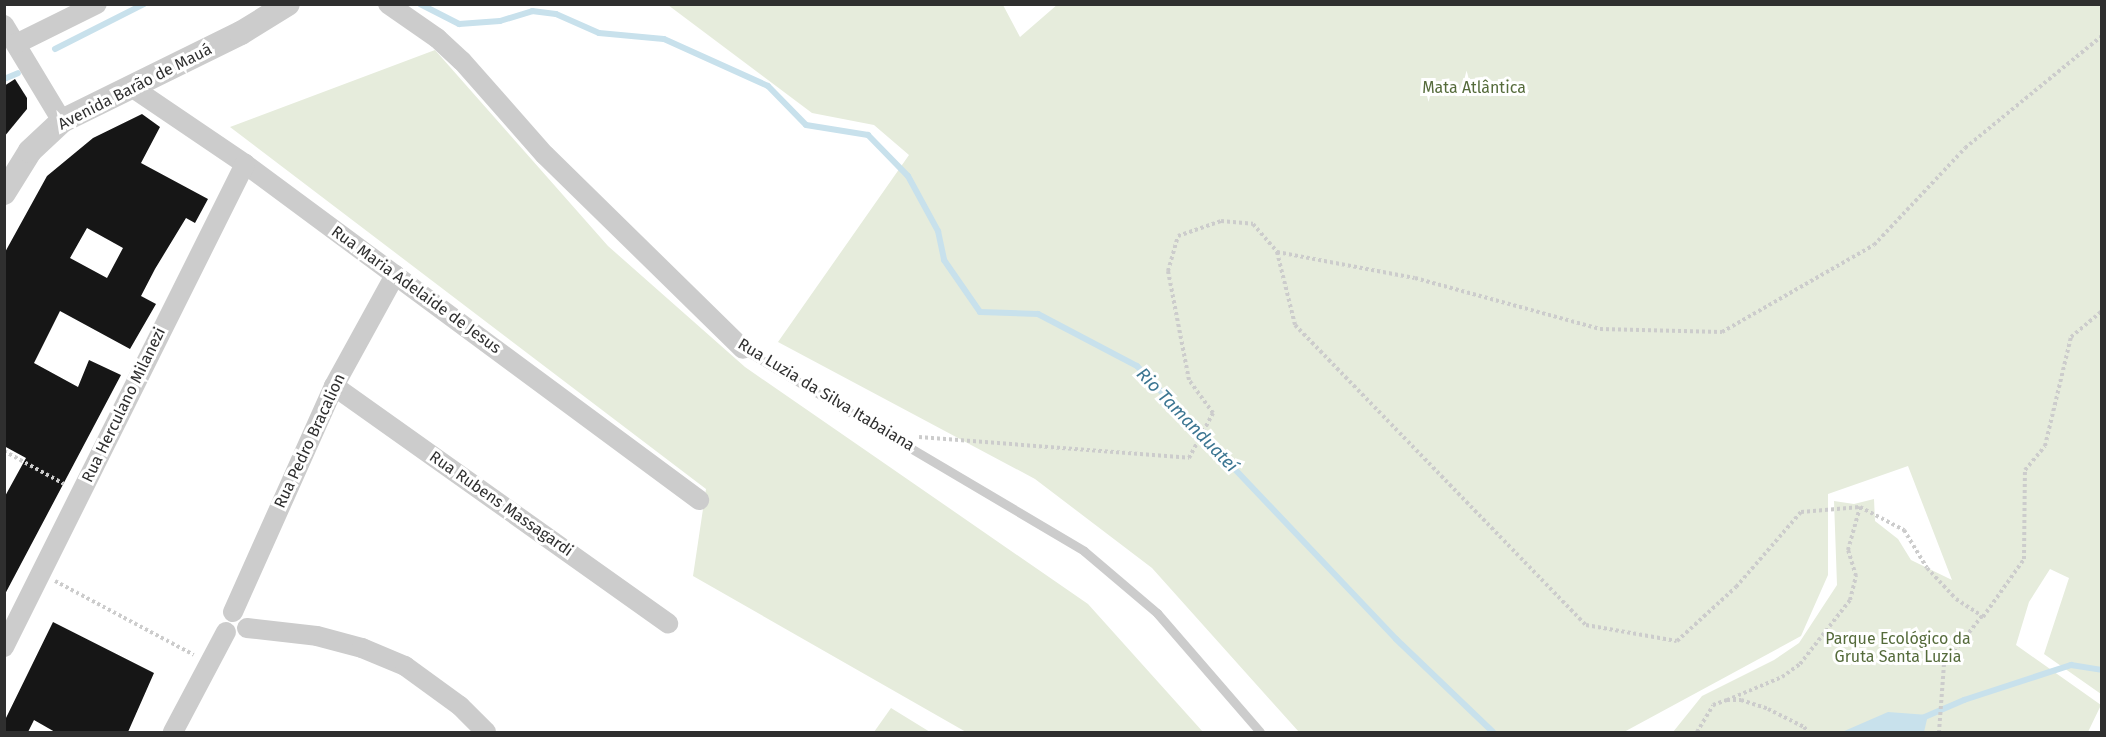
<!DOCTYPE html>
<html>
<head>
<meta charset="utf-8">
<style>
	body { margin:0 }
	#map { position:relative; width:2106px; height:737px; overflow:hidden; background:#fff; font-family:"Fira Sans",sans-serif }
	div>[style] { position:absolute }
	.green>* { inset:0; background:#e6ecdc }
	.water>* { inset:0; background:#c8e1ec }
	.stream>* { height:6px; margin:-3px; padding:0 3px; transform-origin:3px; border-radius:3px; background:#c8e1ec }
	.building>* { inset:0; background:#161616 }
	.path>* { height:4px; margin-top:-2px; transform-origin:0; background:repeating-linear-gradient(90deg,#ccc 0 3px,transparent 0 6px) }
	.service>* { height:9px; margin:-4.5px; padding:0 4.5px; transform-origin:4.5px; border-radius:4.5px; background:#ccc }
	.minor>* { height:20px; margin:-10px; padding:0 10px; transform-origin:10px; border-radius:10px; background:#ccc }
	.tertiary>* { height:24px; margin:-12px; padding:0 12px; transform-origin:12px; border-radius:12px; background:#ccc }
	span { translate:-50% -50%; white-space:nowrap; text-align:center; line-height:1.15; -webkit-text-stroke:6px #fff; paint-order:stroke }
	.street-label { font-size:16px; color:#2f2f2f }
	.park-label { font-size:16px; color:#556b3b }
	.water-label { font-size:18px; color:#3c7692; font-style:italic }
	.frame { position:absolute; inset:0; border:6px solid #2f2f2f; pointer-events:none }
</style>
</head>
<body>
<div id="map">
	<div class="green">
		<div style="clip-path:polygon(1058px 4px,2101px 5px,2101px 694px,2044px 654px,2069px 578px,2050px 569px,2029px 602px,2016px 645px,2101px 705px,2088px 732px,1673px 732px,1702px 696px,1774px 660px,1799px 643px,1837px 585px,1834px 501px,1854px 504px,1874px 499px,1875px 521px,1898px 539px,1911px 560px,1952px 580px,1908px 466px,1828px 494px,1828px 575px,1801px 636px,1624px 732px,1299px 732px,1152px 568px,1035px 479px,778px 342px,909px 155px,874px 125px,812px 113px,668px 5px,1003px 5px,1020px 37px)"></div>
		<div style="clip-path:polygon(435px 50px,608px 246px,745px 367px,1088px 604px,1203px 732px,966px 732px,693px 576px,706px 489px,230px 127px)"></div>
		<div style="clip-path:polygon(891px 708px,930px 732px,874px 732px)"></div>
	</div>
	<div class="water">
		<div style="clip-path:polygon(1888px 712px,1928px 715px,1924px 732px,1842px 732px)"></div>
	</div>
	<div class="stream">
		<div style="left:420px;top:4px;width:44px;rotate:27.1deg"></div>
		<div style="left:459px;top:24px;width:41px;rotate:-4.2deg"></div>
		<div style="left:500px;top:21px;width:34px;rotate:-17deg"></div>
		<div style="left:532px;top:11px;width:24px;rotate:7deg"></div>
		<div style="left:556px;top:14px;width:47px;rotate:23.8deg"></div>
		<div style="left:599px;top:33px;width:65px;rotate:5.3deg"></div>
		<div style="left:664px;top:39px;width:114px;rotate:24.3deg"></div>
		<div style="left:768px;top:86px;width:54px;rotate:45.7deg"></div>
		<div style="left:806px;top:125px;width:63px;rotate:9.2deg"></div>
		<div style="left:868px;top:135px;width:57px;rotate:45.7deg"></div>
		<div style="left:908px;top:176px;width:63px;rotate:61.4deg"></div>
		<div style="left:938px;top:231px;width:30px;rotate:78deg"></div>
		<div style="left:944px;top:260px;width:63px;rotate:55.3deg"></div>
		<div style="left:980px;top:312px;width:58px;rotate:2deg"></div>
		<div style="left:1038px;top:314px;width:112px;rotate:27.7deg"></div>
		<div style="left:1137px;top:366px;width:376px;rotate:46.5deg"></div>
		<div style="left:1396px;top:639px;width:134px;rotate:43.8deg"></div>
		<div style="left:55px;top:49px;width:100px;rotate:-26.8deg"></div>
		<div style="left:4px;top:79px;width:15px;rotate:-23deg"></div>
		<div style="left:1920px;top:719px;width:48px;rotate:-23.4deg"></div>
		<div style="left:1964px;top:700px;width:113px;rotate:-18.1deg"></div>
		<div style="left:2071px;top:665px;width:31px;rotate:9deg"></div>
	</div>
	<div class="building">
		<div style="clip-path:polygon(15px 79px,27px 98px,27px 109px,4px 137px,4px 86px)"></div>
		<div style="clip-path:polygon(evenodd,142px 114px,160px 127px,141px 163px,208px 199px,195px 223px,186px 218px,155px 269px,141px 296px,156px 304px,130px 349px,60px 311px,34px 363px,78px 387px,89px 360px,121px 375px,4px 596px,4px 498px,26px 458px,4px 446px,4px 254px,47px 176px,93px 138px,142px 114px,87px 228px,123px 248px,107px 278px,70px 258px,87px 228px)"></div>
		<div style="clip-path:polygon(53px 622px,154px 673px,128px 732px,55px 732px,34px 720px,28px 732px,4px 732px,4px 722px)"></div>
	</div>
	<div class="path">
		<div style="left:1277px;top:252px;width:140px;rotate:10.7deg"></div>
		<div style="left:1415px;top:278px;width:192px;rotate:15.4deg"></div>
		<div style="left:1600px;top:329px;width:122px;rotate:1.4deg"></div>
		<div style="left:1722px;top:332px;width:175px;rotate:-29.8deg"></div>
		<div style="left:1874px;top:245px;width:133px;rotate:-46.8deg"></div>
		<div style="left:1965px;top:148px;width:177px;rotate:-39.3deg"></div>
		<div style="left:919px;top:437px;width:271px;rotate:4.4deg"></div>
		<div style="left:1189px;top:458px;width:51px;rotate:-61.9deg"></div>
		<div style="left:1213px;top:413px;width:41px;rotate:-126deg"></div>
		<div style="left:1189px;top:380px;width:111px;rotate:-100.9deg"></div>
		<div style="left:1168px;top:271px;width:36px;rotate:-74deg"></div>
		<div style="left:1178px;top:236px;width:46px;rotate:-19.2deg"></div>
		<div style="left:1221px;top:221px;width:32px;rotate:5deg"></div>
		<div style="left:1253px;top:224px;width:37px;rotate:49deg"></div>
		<div style="left:1277px;top:252px;width:75px;rotate:76.1deg"></div>
		<div style="left:1295px;top:325px;width:418px;rotate:45.9deg"></div>
		<div style="left:1586px;top:625px;width:92px;rotate:10deg"></div>
		<div style="left:1677px;top:641px;width:80px;rotate:-42.5deg"></div>
		<div style="left:1736px;top:587px;width:99px;rotate:-49.1deg"></div>
		<div style="left:1801px;top:512px;width:59px;rotate:-4.8deg"></div>
		<div style="left:4px;top:451px;width:68px;rotate:28.8deg"></div>
		<div style="left:55px;top:581px;width:157px;rotate:28deg"></div>
		<div style="left:1983px;top:617px;width:71px;rotate:-54.7deg"></div>
		<div style="left:2024px;top:559px;width:89px;rotate:-89.4deg"></div>
		<div style="left:2025px;top:470px;width:31px;rotate:-50deg"></div>
		<div style="left:2045px;top:446px;width:112px;rotate:-76.6deg"></div>
		<div style="left:2071px;top:337px;width:40px;rotate:-40deg"></div>
		<div style="left:1727px;top:700px;width:60px;rotate:-22.7deg"></div>
		<div style="left:1782px;top:677px;width:22px;rotate:-36deg"></div>
		<div style="left:1800px;top:664px;width:81px;rotate:-52deg"></div>
		<div style="left:1850px;top:600px;width:25px;rotate:-76deg"></div>
		<div style="left:1856px;top:576px;width:27px;rotate:-107deg"></div>
		<div style="left:1848px;top:550px;width:45px;rotate:-74.4deg"></div>
		<div style="left:1860px;top:507px;width:50px;rotate:27.6deg"></div>
		<div style="left:1904px;top:530px;width:44px;rotate:58.8deg"></div>
		<div style="left:1927px;top:568px;width:42px;rotate:46.9deg"></div>
		<div style="left:1956px;top:599px;width:31px;rotate:33deg"></div>
		<div style="left:1982px;top:616px;width:61px;rotate:128.4deg"></div>
		<div style="left:1944px;top:664px;width:68px;rotate:94.2deg"></div>
		<div style="left:1697px;top:732px;width:31px;rotate:-59deg"></div>
		<div style="left:1713px;top:705px;width:15px;rotate:-20deg"></div>
		<div style="left:1727px;top:700px;width:14px"></div>
		<div style="left:1741px;top:700px;width:28px;rotate:18deg"></div>
		<div style="left:1768px;top:709px;width:40px;rotate:26.6deg"></div>
		<div style="left:1804px;top:727px;width:6px;rotate:51deg"></div>
	</div>
	<div class="service">
		<div style="left:743px;top:349px;width:396px;rotate:30.6deg"></div>
		<div style="left:1084px;top:551px;width:96px;rotate:40.3deg"></div>
		<div style="left:1157px;top:613px;width:157px;rotate:49.1deg"></div>
	</div>
	<div class="minor">
		<div style="left:388px;top:4px;width:60px;rotate:34.8deg"></div>
		<div style="left:437px;top:38px;width:34px;rotate:43deg"></div>
		<div style="left:462px;top:61px;width:125px;rotate:48.6deg"></div>
		<div style="left:545px;top:155px;width:277px;rotate:44.4deg"></div>
		<div style="left:4px;top:25px;width:112px;rotate:58.9deg"></div>
		<div style="left:16px;top:44px;width:90px;rotate:-26.3deg"></div>
		<div style="left:130px;top:86px;width:139px;rotate:34.1deg"></div>
		<div style="left:245px;top:164px;width:565px;rotate:36.5deg"></div>
		<div style="left:334px;top:386px;width:410px;rotate:35.4deg"></div>
		<div style="left:233px;top:612px;width:248px;rotate:-65.9deg"></div>
		<div style="left:334px;top:386px;width:127px;rotate:-61.2deg"></div>
		<div style="left:247px;top:628px;width:70px;rotate:6.5deg"></div>
		<div style="left:317px;top:636px;width:47px;rotate:14.9deg"></div>
		<div style="left:362px;top:648px;width:47px;rotate:22.7deg"></div>
		<div style="left:405px;top:666px;width:68px;rotate:36deg"></div>
		<div style="left:460px;top:706px;width:37px;rotate:45deg"></div>
		<div style="left:4px;top:647px;width:540px;rotate:-63.48deg"></div>
		<div style="left:173px;top:732px;width:113px;rotate:-62.1deg"></div>
	</div>
	<div class="tertiary">
		<div style="left:4px;top:193px;width:49px;rotate:-58.2deg"></div>
		<div style="left:30px;top:151px;width:44px;rotate:-43.2deg"></div>
		<div style="left:62px;top:121px;width:199px;rotate:-26.2deg"></div>
		<div style="left:241px;top:33px;width:55px;rotate:-31.7deg"></div>
	</div>
	<div class="street-label">
		<span style="left:135px;top:87px;rotate:-27deg">Avenida Barão de Mauá</span>
		<span style="left:416px;top:290px;rotate:36deg">Rua Maria Adelaide de Jesus</span>
		<span style="left:826px;top:395px;rotate:31deg">Rua Luzia da Silva Itabaiana</span>
		<span style="left:124px;top:405px;rotate:-64deg">Rua Herculano Milanezi</span>
		<span style="left:310px;top:441px;rotate:-65deg">Rua Pedro Bracalion</span>
		<span style="left:501px;top:504px;rotate:35deg">Rua Rubens Massagardi</span>
	</div>
	<div class="park-label">
		<span style="left:1474px;top:88px">Mata Atlântica</span>
		<span style="left:1898px;top:648px">Parque Ecológico da<br>Gruta Santa Luzia</span>
	</div>
	<div class="water-label">
		<span style="left:1187px;top:420px;rotate:46deg">Rio Tamanduateí</span>
	</div>
	<div class="frame"></div>
</div>
</body>
</html>
